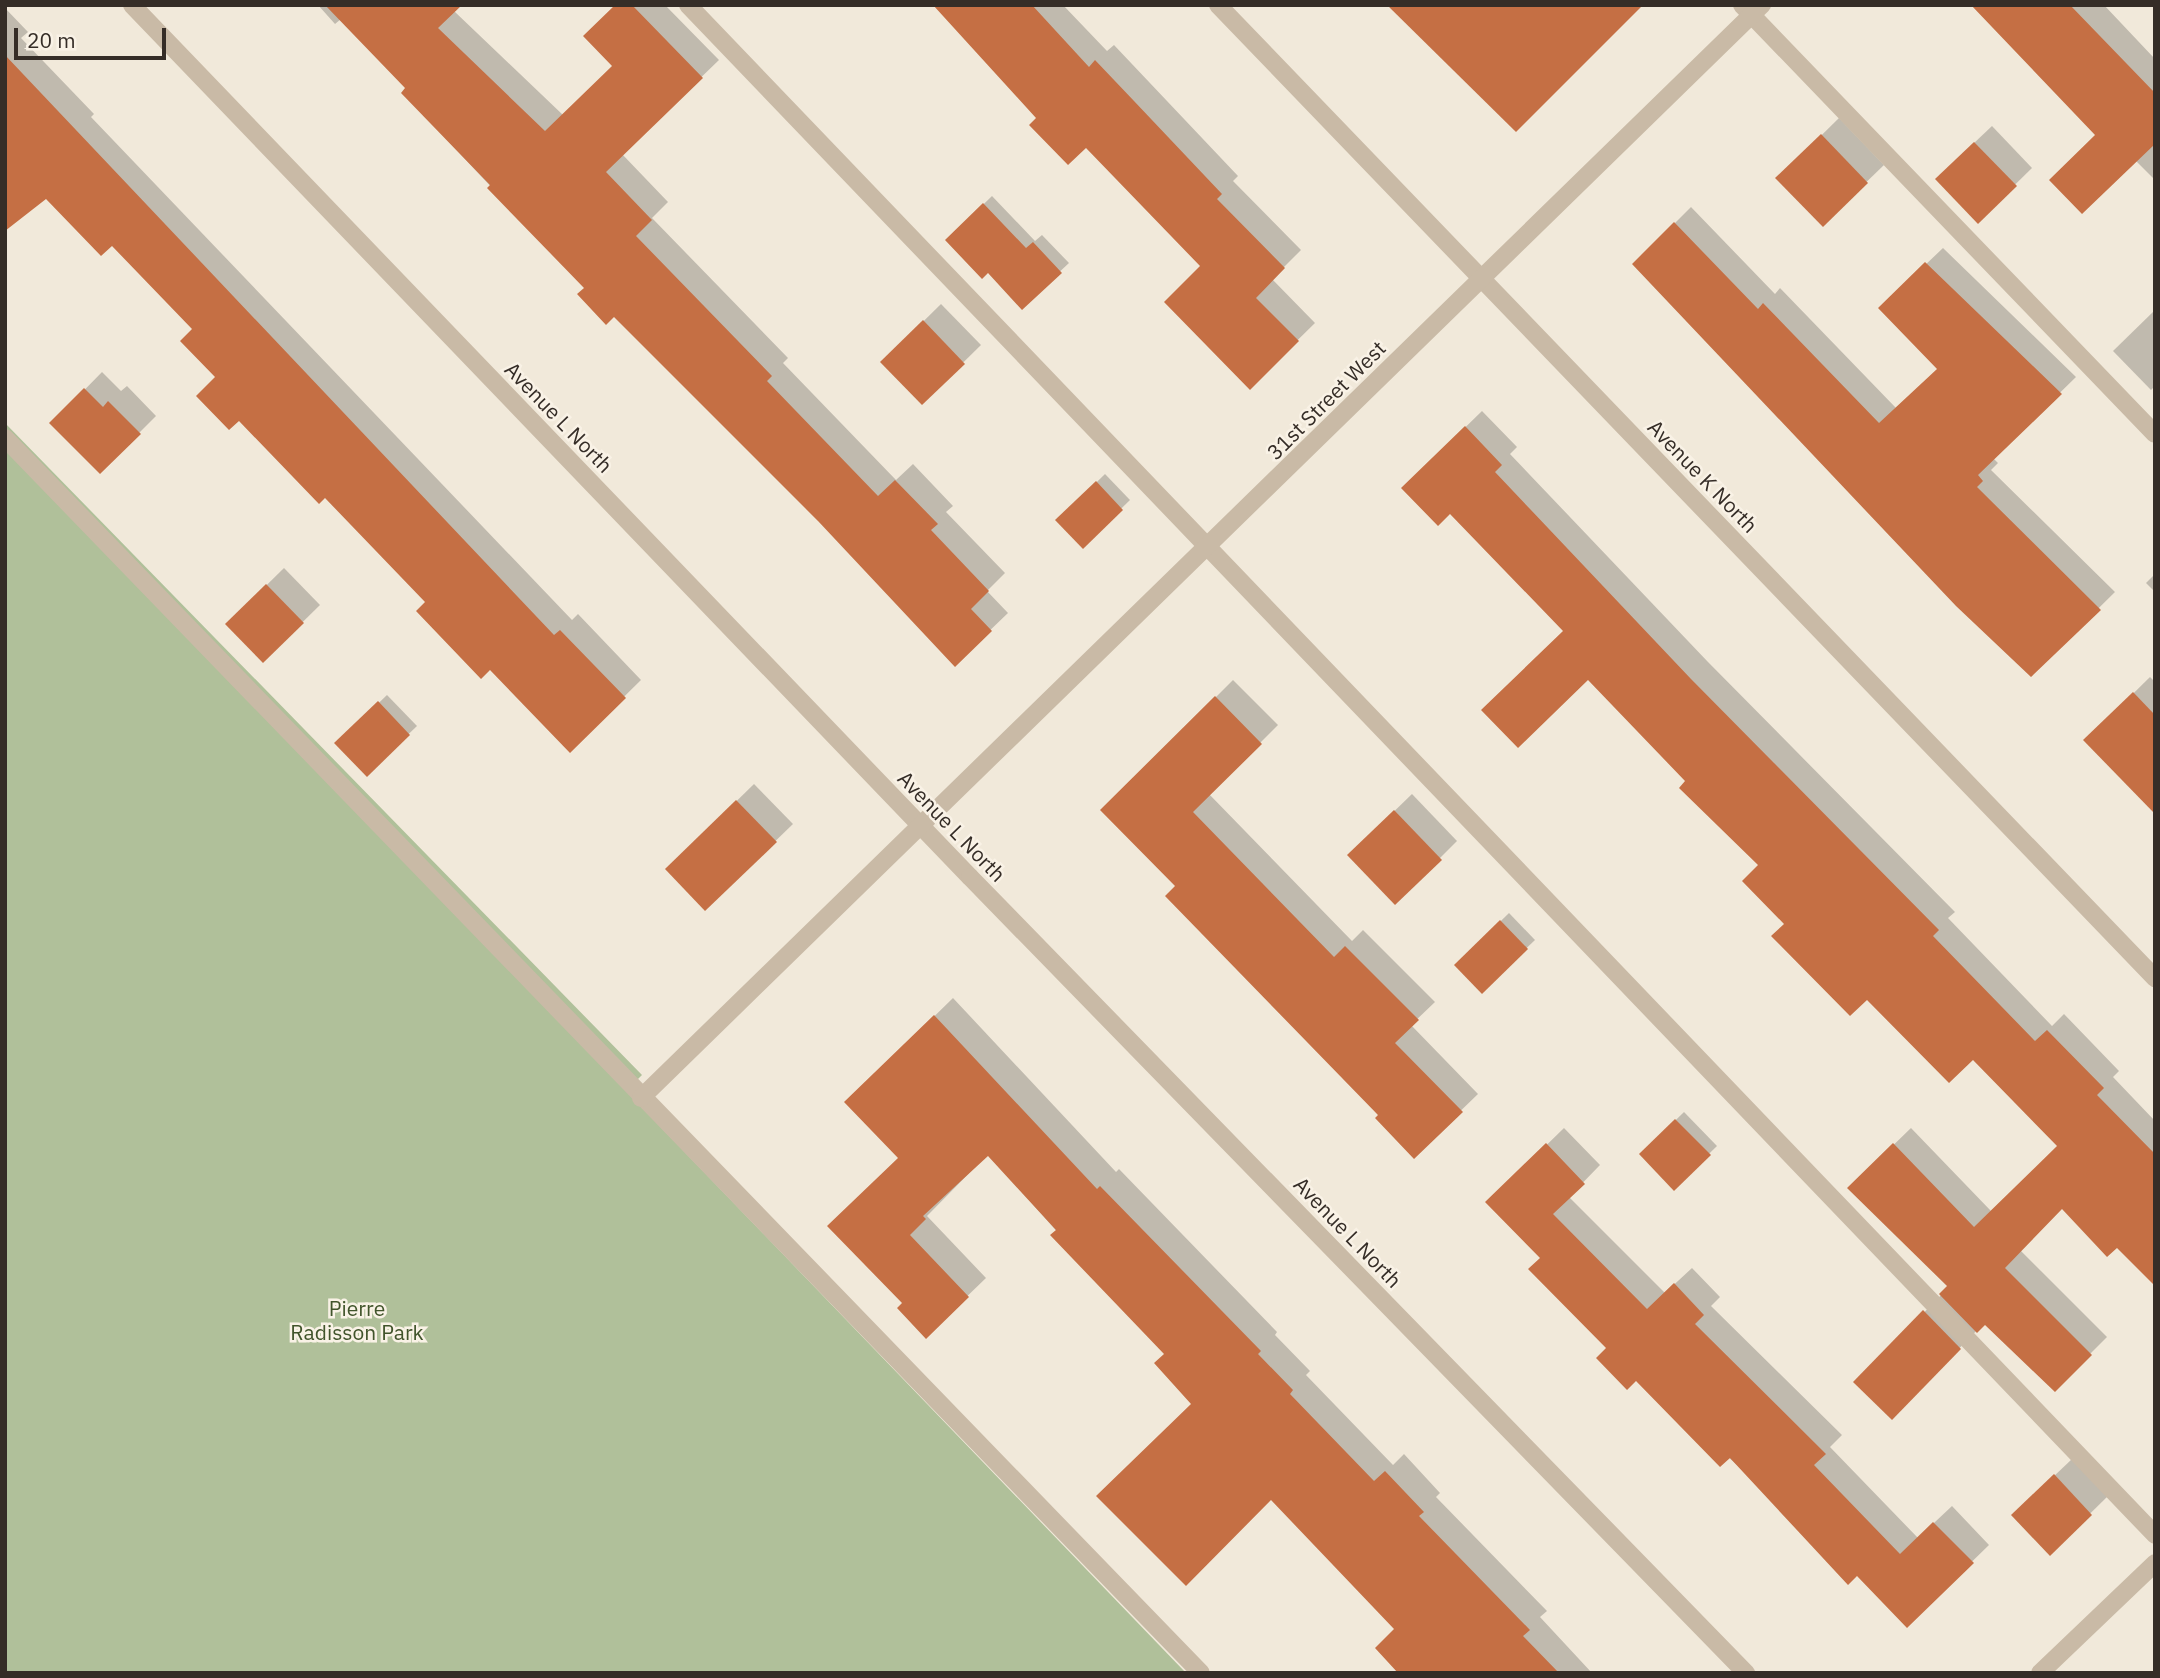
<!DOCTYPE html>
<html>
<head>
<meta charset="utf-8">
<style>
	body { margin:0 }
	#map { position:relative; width:2160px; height:1678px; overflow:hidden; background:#f1e9da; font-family:"IBM Plex Sans",sans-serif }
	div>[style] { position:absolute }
	.green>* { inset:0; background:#b0c09a }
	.shadow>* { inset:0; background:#0003 }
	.building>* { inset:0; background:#c56f44 }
	.minor>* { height:18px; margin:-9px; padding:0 9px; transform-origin:9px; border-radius:9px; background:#c9baa6 }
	span { translate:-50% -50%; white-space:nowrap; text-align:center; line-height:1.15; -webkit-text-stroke:5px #f9f2e6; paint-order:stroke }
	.street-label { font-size:21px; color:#352d27 }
	.park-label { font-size:21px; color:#41542b }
	.frame { position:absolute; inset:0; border:7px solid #352d27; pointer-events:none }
	.scale { position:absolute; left:14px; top:28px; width:152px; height:32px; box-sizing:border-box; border:4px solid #352d27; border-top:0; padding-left:9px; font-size:21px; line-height:24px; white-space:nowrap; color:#352d27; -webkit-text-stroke:5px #f9f2e6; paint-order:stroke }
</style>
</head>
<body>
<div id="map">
	<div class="green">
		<div style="clip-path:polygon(5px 423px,642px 1075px,626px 1091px,1186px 1673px,5px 1673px)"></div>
	</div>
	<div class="shadow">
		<div style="clip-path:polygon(318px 5px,459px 5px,454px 11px,563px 115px,614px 66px,617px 5px,665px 5px,719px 60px,622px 154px,668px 202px,652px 218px,788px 358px,783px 363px,896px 480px,913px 464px,953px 506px,946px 512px,1005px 573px,987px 591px,1008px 613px,955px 664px,820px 519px,586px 288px,403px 93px,408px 88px,341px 19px,335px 24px)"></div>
		<div style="clip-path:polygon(935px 5px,1063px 5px,1107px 51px,1114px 45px,1238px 176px,1233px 181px,1301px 250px,1272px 279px,1315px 323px,1250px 387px,1202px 266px,1086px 145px,1038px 118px)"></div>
		<div style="clip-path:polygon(1973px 5px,2104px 5px,2155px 59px,2155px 180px,2135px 160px,2097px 135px)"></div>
		<div style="clip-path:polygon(5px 8px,28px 32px,21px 38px,94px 114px,91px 117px,572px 620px,578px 614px,641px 680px,570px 750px,217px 377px,194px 329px,112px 243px,47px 196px,5px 229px)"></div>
		<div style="clip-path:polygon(1839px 118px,1884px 165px,1823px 224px,1778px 178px)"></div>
		<div style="clip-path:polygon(1992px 126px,2032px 168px,1978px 221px,1954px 162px)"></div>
		<div style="clip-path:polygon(992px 196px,1035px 241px,1042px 235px,1069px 263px,1022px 307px,988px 271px,947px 240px)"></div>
		<div style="clip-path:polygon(1691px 207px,1775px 294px,1780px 288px,1896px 408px,1939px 369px,1880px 308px,1943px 248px,2076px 377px,1993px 458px,1998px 463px,1991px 470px,2115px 592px,2031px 675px,1634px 264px)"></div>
		<div style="clip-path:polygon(941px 304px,981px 345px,922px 403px,882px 362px)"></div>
		<div style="clip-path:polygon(2155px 310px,2155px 386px,2151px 390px,2113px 351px)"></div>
		<div style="clip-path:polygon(102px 372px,121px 391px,127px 386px,156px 416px,100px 472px,52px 423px)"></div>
		<div style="clip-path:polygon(1482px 411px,1517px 447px,1510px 454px,1708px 662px,1955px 912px,1948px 918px,2052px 1026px,2064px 1014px,2119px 1071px,2113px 1077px,2155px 1121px,2155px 1284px,2117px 1245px,2062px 1207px,2020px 1250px,2107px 1337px,2055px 1389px,1985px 1322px,1892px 1417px,1856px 1382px,1950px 1286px,1849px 1188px,1911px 1128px,1991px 1211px,2059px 1146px,1973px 1058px,1867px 997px,1786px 924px,1760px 865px,1565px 631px,1450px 512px,1403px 488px)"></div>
		<div style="clip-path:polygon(1105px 474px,1130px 500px,1083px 546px,1058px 520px)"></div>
		<div style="clip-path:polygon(284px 568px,320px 605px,263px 661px,227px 624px)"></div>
		<div style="clip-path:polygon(2155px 574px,2155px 592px,2146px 583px)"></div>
		<div style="clip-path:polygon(2150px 677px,2155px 682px,2155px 809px,2086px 740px)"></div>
		<div style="clip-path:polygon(1233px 680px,1278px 725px,1209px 794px,1352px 941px,1363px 930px,1435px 1002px,1411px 1025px,1478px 1094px,1414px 1156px,1178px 886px,1103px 810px)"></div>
		<div style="clip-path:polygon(387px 695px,417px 726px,367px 774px,337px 743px)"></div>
		<div style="clip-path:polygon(754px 784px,793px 824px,705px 909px,667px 869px)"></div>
		<div style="clip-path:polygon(1412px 794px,1457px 841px,1395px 903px,1349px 855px)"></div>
		<div style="clip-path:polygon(1509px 913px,1535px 940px,1482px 991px,1456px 965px)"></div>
		<div style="clip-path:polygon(953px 998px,1116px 1172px,1119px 1169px,1277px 1332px,1275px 1335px,1310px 1371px,1306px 1375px,1393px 1465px,1404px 1454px,1440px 1493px,1436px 1497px,1547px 1611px,1540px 1617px,1592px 1673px,1401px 1673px,1396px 1629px,1194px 1404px,1166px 1354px,988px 1154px,927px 1216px,986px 1278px,926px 1336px,904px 1303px,900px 1157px,865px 1084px)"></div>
		<div style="clip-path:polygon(1684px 1112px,1717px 1146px,1674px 1188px,1641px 1154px)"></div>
		<div style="clip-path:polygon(1564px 1128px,1600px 1165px,1569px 1197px,1665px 1293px,1692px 1268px,1720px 1297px,1711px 1306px,1842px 1435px,1830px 1447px,1918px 1538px,1952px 1506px,1989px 1545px,1907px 1625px,1857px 1574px,1608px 1348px,1542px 1258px,1488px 1202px)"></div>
		<div style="clip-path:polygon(2072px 1459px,2108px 1496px,2050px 1553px,2013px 1515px)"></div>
	</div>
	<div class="building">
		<div style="clip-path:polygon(325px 5px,462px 5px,438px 28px,545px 131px,612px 66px,583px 36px,615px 5px,632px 5px,703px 78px,606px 172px,652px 220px,636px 236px,772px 376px,767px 381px,878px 496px,895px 480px,938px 524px,931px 530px,989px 591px,971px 609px,992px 631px,955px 667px,818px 521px,614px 317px,606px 325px,577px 294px,584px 288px,487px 188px,490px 185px,401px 93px,405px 88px)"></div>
		<div style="clip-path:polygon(933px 5px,1032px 5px,1089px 67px,1095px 60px,1134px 101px,1222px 194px,1217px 199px,1285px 268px,1256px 298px,1299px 341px,1250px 390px,1164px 302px,1200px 266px,1086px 148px,1068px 165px,1029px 125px,1036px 118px)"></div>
		<div style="clip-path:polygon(1387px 5px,1643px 5px,1516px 132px)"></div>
		<div style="clip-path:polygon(1971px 5px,2070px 5px,2155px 93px,2155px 144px,2082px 214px,2049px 180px,2095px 135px)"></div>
		<div style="clip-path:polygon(5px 55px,554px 635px,560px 630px,626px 698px,570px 753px,490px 670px,481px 679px,416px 611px,425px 602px,325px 498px,319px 504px,239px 421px,229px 430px,196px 396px,215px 377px,180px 341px,192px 329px,112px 246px,101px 256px,46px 199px,5px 231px)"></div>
		<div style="clip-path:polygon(1821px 134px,1868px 183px,1823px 227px,1775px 178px)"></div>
		<div style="clip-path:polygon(1974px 142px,2017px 186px,1978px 224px,1935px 179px)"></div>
		<div style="clip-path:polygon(983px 203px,1026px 248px,1033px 242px,1062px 273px,1022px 310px,988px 273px,982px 279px,945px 240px)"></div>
		<div style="clip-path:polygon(1674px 222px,1758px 309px,1763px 303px,1879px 423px,1937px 369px,1878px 308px,1925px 262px,2062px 394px,1978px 475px,1983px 481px,1977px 487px,2101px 610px,2031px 677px,1956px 606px,1632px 264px)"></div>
		<div style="clip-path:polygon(923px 320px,965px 364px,922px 405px,880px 362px)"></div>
		<div style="clip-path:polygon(84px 388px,103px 407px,108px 401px,141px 434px,100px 474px,49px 423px)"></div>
		<div style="clip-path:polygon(1465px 426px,1502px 465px,1495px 472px,1691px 679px,1939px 930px,1933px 936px,2035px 1041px,2047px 1030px,2104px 1088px,2097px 1095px,2155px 1154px,2155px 1286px,2117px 1248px,2107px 1257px,2062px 1209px,2005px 1268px,2092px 1355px,2055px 1392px,1985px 1325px,1977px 1333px,1939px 1294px,1947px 1286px,1847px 1188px,1893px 1143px,1974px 1227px,2057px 1146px,1973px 1060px,1949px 1083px,1867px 1000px,1850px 1016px,1771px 936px,1784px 924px,1742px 881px,1758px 865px,1679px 788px,1685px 781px,1588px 680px,1518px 748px,1481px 710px,1563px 631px,1450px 514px,1438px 526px,1401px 488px)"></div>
		<div style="clip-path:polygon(1096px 481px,1123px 510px,1083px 549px,1055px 520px)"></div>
		<div style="clip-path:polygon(266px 584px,304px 623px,263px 663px,225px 624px)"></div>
		<div style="clip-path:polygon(2133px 692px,2155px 715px,2155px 814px,2083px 740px)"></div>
		<div style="clip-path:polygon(1215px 696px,1262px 744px,1193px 812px,1334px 957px,1345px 946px,1419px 1020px,1395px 1043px,1463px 1112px,1414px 1159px,1375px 1118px,1378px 1115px,1165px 896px,1175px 886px,1100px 810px)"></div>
		<div style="clip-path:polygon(378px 701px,410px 735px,367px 777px,334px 743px)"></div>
		<div style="clip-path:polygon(736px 800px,777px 842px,705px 911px,665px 869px)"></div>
		<div style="clip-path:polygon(1394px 810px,1442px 860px,1395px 905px,1347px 855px)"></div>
		<div style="clip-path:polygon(1500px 920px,1528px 949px,1482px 994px,1454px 965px)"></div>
		<div style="clip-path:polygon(934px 1015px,1097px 1189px,1100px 1186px,1261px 1351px,1258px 1354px,1293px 1390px,1290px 1394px,1374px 1481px,1385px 1471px,1424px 1512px,1419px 1516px,1530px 1630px,1523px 1636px,1559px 1673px,1398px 1673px,1375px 1648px,1394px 1629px,1271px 1500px,1186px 1586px,1096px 1496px,1191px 1404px,1154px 1363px,1164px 1354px,1050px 1235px,1056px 1230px,988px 1156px,923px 1216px,926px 1219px,910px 1235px,969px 1297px,926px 1339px,897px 1308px,902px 1303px,827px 1226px,898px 1158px,844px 1102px)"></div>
		<div style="clip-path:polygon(1675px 1119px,1711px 1155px,1674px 1191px,1639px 1154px)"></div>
		<div style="clip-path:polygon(1546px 1143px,1585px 1184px,1553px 1214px,1647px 1309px,1674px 1283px,1704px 1315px,1695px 1324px,1826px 1454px,1814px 1465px,1900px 1554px,1933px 1522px,1974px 1563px,1907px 1628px,1857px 1576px,1848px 1585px,1730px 1458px,1720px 1467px,1636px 1381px,1627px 1390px,1596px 1358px,1606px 1348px,1528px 1269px,1540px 1258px,1485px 1202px)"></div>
		<div style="clip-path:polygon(1923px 1310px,1961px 1349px,1892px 1420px,1853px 1382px)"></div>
		<div style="clip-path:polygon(2054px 1474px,2092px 1515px,2050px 1556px,2011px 1515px)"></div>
	</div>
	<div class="minor">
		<div style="left:132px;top:5px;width:1209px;rotate:46.14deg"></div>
		<div style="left:970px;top:877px;width:1112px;rotate:45.73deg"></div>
		<div style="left:688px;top:5px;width:2120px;rotate:46.2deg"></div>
		<div style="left:1218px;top:5px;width:1351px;rotate:46.08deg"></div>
		<div style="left:1742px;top:5px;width:595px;rotate:46.09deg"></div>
		<div style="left:5px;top:438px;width:1719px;rotate:45.92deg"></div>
		<div style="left:641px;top:1098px;width:1566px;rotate:-44.28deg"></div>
		<div style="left:2040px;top:1673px;width:159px;rotate:-43.7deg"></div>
	</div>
	<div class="street-label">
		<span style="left:1326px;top:400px;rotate:-45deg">31st Street West</span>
		<span style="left:559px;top:417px;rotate:46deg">Avenue L North</span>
		<span style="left:1703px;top:476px;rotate:46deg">Avenue K North</span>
		<span style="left:952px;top:826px;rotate:46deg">Avenue L North</span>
		<span style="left:1348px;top:1232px;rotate:46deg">Avenue L North</span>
	</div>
	<div class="park-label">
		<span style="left:357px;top:1320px">Pierre<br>Radisson Park</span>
	</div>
	<div class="frame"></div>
	<div class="scale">20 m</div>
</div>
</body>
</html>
